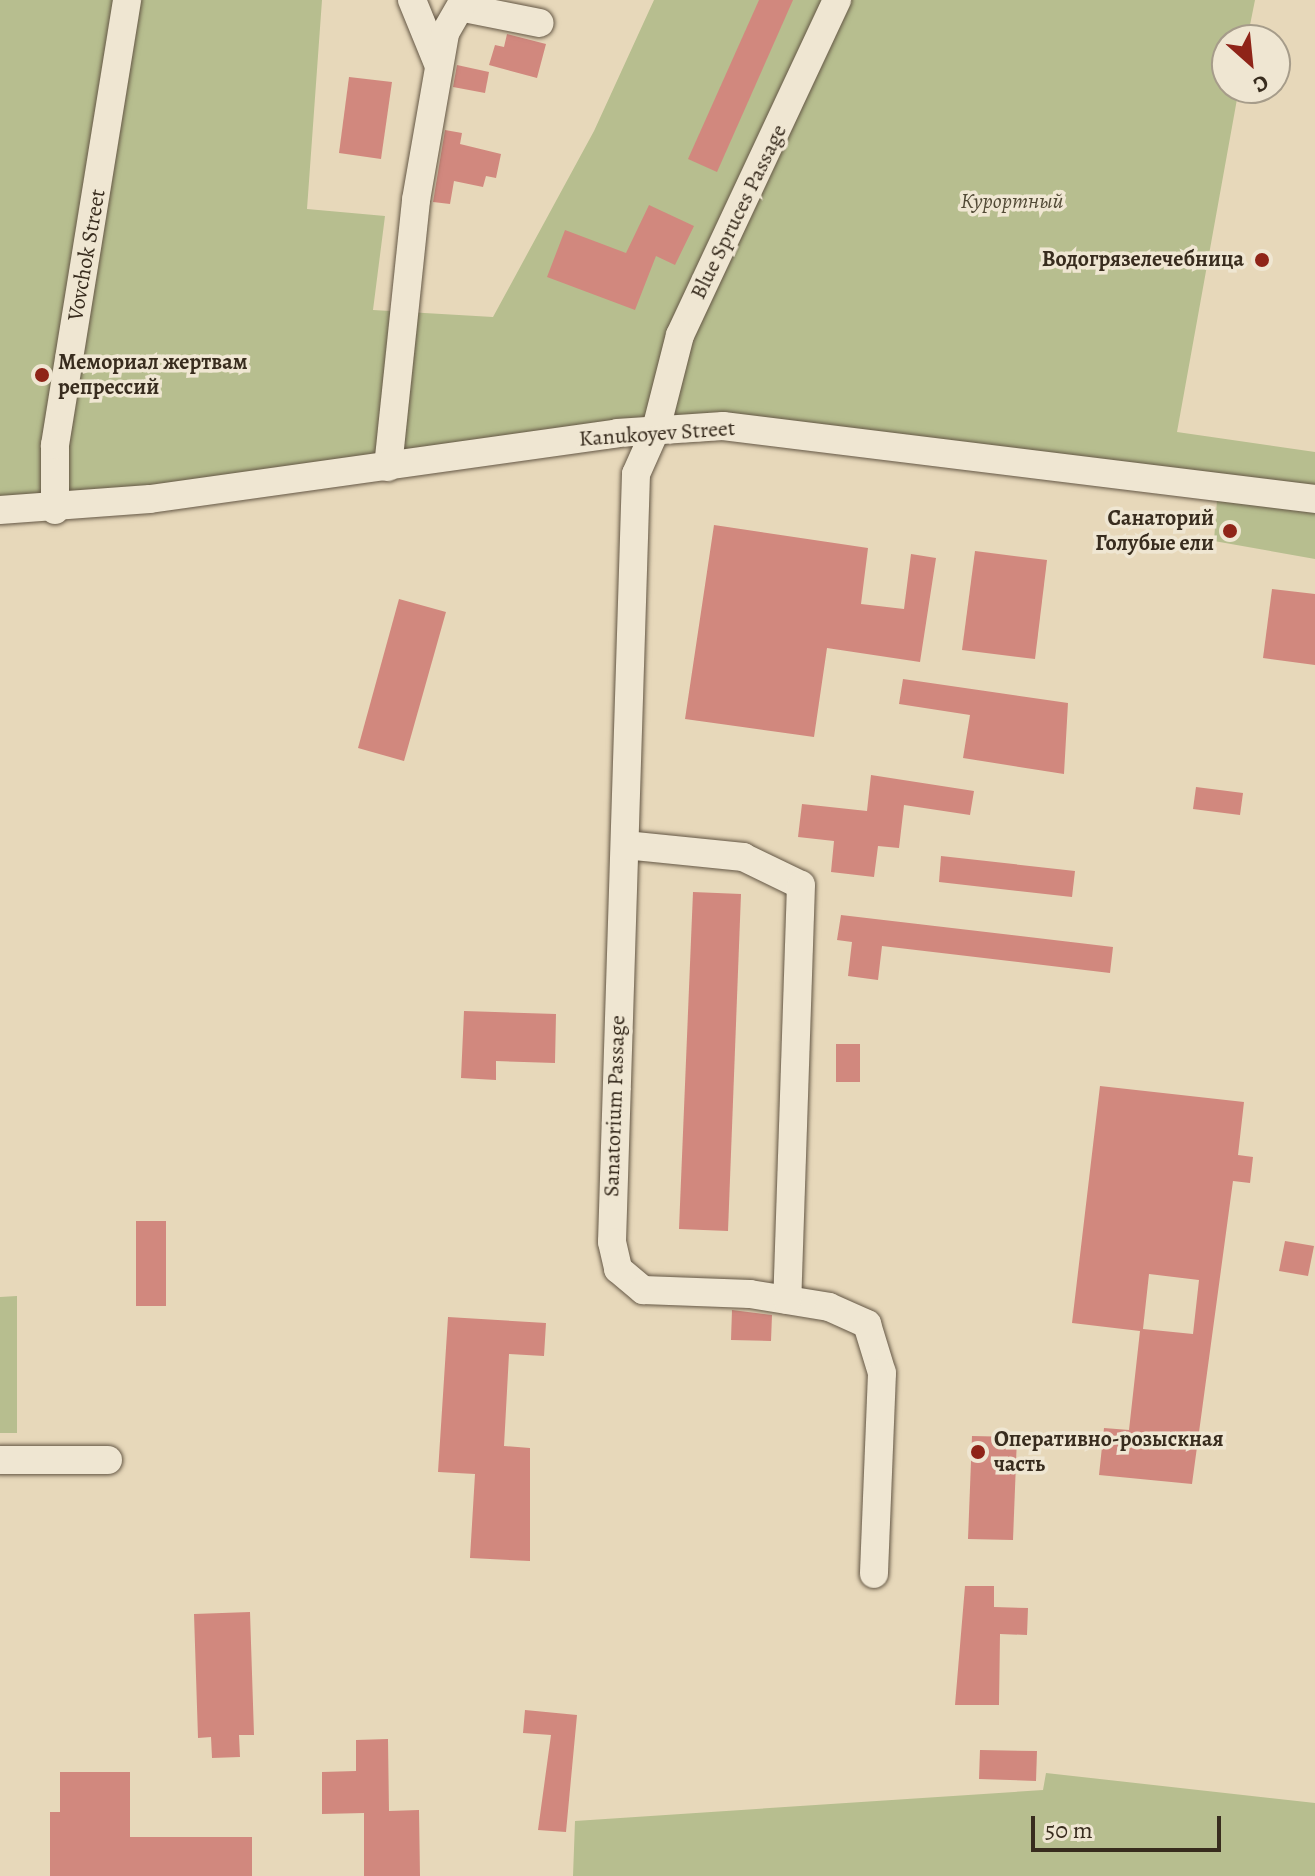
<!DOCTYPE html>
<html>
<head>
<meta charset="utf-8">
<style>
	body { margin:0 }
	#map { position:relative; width:1315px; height:1876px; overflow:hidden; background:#e7d8ba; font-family:Alegreya,serif }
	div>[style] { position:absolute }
	.green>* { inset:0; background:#b7be8f }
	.building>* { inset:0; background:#d1887e }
	.roads { filter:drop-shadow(0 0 2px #645745) drop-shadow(0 0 2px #645745) }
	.minor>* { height:28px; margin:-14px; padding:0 14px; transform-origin:14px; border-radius:14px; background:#efe6d2 }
	.dots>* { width:22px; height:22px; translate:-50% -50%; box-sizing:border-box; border:4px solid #efe6d2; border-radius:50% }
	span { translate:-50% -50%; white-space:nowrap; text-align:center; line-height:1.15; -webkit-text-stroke:7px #efe6d2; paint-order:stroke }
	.park-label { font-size:22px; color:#514935; font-style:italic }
	.street-label { font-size:22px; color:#382c1e }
	.poi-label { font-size:22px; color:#382c1e; font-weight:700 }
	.right { translate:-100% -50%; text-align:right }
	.left { translate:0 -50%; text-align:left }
	.north { position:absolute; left:1211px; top:24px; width:80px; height:80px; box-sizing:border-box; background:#efe6d2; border:2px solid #a69c8a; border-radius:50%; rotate:153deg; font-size:22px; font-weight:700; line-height:32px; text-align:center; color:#382c1e }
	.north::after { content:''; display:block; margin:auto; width:28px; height:36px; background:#8f2418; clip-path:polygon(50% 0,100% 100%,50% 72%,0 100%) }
	.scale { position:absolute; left:1031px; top:1816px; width:190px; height:36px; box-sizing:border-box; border:4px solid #382c1e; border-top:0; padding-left:10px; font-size:24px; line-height:28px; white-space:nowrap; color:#382c1e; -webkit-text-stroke:6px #efe6d2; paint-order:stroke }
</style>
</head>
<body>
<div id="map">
	<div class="green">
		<div style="clip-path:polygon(0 0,322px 0,307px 209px,385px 216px,373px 310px,493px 317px,594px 131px,654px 0,1255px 0,1247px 40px,1227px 40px,1227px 88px,1239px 88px,1177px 432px,1315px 452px,1315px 559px,1214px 541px,1218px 487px,778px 429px,0 510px)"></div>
		<div style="clip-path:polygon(17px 1296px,17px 1433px,0 1433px,0 1297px)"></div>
		<div style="clip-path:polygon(1046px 1773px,1315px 1803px,1315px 1876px,573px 1876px,575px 1821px,1043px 1790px)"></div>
	</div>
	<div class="building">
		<div style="clip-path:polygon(759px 0,793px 0,717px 172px,688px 159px)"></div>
		<div style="clip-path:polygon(507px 34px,546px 44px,537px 78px,489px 65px,495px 45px,504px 47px)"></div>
		<div style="clip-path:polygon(457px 65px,489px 72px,485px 93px,453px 87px)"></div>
		<div style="clip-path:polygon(349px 77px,392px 82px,381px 159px,339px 153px)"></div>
		<div style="clip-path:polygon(445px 130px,462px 133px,460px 144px,501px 154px,496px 178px,486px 176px,483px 187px,454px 181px,450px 204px,433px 202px)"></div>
		<div style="clip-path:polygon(649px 205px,694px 226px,675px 265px,656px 256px,635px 310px,547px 277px,565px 230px,626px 253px)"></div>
		<div style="clip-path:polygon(714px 525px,868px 548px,861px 604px,904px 609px,911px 554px,936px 558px,920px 662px,827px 648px,814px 737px,685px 719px)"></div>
		<div style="clip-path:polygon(975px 551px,1047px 560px,1035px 659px,962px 650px)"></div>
		<div style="clip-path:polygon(1272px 589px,1315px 594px,1315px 665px,1263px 658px)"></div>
		<div style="clip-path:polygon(399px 599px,446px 612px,404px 761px,358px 748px)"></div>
		<div style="clip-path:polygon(903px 679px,1068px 703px,1064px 774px,963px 758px,970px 715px,899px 704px)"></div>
		<div style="clip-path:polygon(871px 775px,974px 791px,970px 815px,904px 805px,899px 848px,878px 846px,874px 877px,831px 872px,834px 841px,798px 837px,802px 804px,867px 811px)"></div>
		<div style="clip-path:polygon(1196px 787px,1243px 793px,1240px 815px,1193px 809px)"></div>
		<div style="clip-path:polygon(941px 856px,1075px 871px,1072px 897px,939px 882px)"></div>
		<div style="clip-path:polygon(693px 892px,741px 894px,728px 1231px,679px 1229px)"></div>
		<div style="clip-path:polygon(841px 915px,1113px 947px,1110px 973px,882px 946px,878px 980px,848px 976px,852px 942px,837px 940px)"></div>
		<div style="clip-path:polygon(464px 1011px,556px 1014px,555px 1063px,496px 1061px,496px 1080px,461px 1078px)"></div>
		<div style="clip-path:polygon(836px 1044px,860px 1044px,860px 1082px,836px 1082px)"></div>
		<div style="clip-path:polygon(evenodd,1100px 1086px,1244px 1102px,1238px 1155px,1253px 1157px,1250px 1183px,1233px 1181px,1192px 1484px,1099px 1475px,1104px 1428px,1129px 1430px,1140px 1331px,1072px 1323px,1100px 1086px,1149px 1274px,1199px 1280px,1193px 1334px,1143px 1329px,1149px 1274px)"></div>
		<div style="clip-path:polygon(136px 1221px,166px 1221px,166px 1306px,136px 1306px)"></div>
		<div style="clip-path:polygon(1285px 1241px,1314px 1246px,1308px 1276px,1279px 1271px)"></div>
		<div style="clip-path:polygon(732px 1310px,772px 1315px,771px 1341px,731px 1340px)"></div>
		<div style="clip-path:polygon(448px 1317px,546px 1323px,544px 1356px,509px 1354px,504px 1446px,530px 1448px,530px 1561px,470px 1558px,475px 1474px,438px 1472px)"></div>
		<div style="clip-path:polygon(972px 1436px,1017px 1437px,1013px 1540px,968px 1539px)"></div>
		<div style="clip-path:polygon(965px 1586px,994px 1586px,994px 1607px,1028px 1608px,1027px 1635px,1000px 1634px,999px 1705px,955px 1705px)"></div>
		<div style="clip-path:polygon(250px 1612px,254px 1735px,239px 1735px,240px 1757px,212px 1758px,211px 1737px,198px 1738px,194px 1614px)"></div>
		<div style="clip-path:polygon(525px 1710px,577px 1715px,566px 1832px,538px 1830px,551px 1735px,523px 1733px)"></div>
		<div style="clip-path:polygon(388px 1739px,389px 1811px,419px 1810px,420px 1876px,364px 1876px,364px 1813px,322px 1814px,322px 1772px,356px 1771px,356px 1740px)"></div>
		<div style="clip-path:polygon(980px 1750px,1037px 1751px,1036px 1781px,979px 1779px)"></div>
		<div style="clip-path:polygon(60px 1772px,130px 1772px,130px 1837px,252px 1837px,252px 1876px,50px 1876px,50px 1812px,60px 1812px)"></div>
	</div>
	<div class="roads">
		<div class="minor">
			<div style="left:412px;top:0;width:71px;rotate:67.8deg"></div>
			<div style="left:837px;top:0;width:370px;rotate:115.1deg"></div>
			<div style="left:680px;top:335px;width:97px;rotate:104.3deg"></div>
			<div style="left:656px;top:429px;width:49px;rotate:114deg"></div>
			<div style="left:636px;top:474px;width:768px;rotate:91.79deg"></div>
			<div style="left:612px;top:1242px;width:28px;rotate:77deg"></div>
			<div style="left:618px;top:1269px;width:33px;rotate:40deg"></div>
			<div style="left:643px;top:1290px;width:107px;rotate:2.1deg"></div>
			<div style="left:750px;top:1294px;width:80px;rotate:9.3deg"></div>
			<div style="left:829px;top:1307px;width:42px;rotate:24.1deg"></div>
			<div style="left:867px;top:1324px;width:51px;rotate:73deg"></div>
			<div style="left:882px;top:1373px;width:201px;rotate:92.3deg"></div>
			<div style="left:464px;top:8px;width:77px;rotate:11.2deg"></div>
			<div style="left:388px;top:467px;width:268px;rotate:-84deg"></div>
			<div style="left:416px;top:200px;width:169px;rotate:-80.1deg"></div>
			<div style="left:445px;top:33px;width:38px;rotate:-60deg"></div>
			<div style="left:0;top:510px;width:150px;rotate:-4.2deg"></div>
			<div style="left:150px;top:499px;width:472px;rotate:-8deg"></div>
			<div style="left:617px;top:433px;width:106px;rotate:-3.8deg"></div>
			<div style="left:723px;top:426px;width:596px;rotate:7.03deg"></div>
			<div style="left:55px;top:510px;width:65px;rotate:-90deg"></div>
			<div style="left:55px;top:445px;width:451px;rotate:-80.8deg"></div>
			<div style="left:625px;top:845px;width:119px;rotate:5.8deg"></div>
			<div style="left:743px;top:857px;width:64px;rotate:25.8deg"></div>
			<div style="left:801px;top:885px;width:415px;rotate:91.9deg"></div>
			<div style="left:0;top:1460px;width:108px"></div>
		</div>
	</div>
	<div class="dots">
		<div style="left:1262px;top:260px;background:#8f2418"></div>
		<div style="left:42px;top:375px;background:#8f2418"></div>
		<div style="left:1230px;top:531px;background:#8f2418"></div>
		<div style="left:978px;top:1452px;background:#8f2418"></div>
	</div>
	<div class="park-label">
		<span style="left:1012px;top:202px">Курортный</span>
	</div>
	<div class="street-label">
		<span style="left:739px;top:212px;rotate:-64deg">Blue Spruces Passage</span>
		<span style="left:87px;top:255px;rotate:-80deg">Vovchok Street</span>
		<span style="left:657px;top:434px;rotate:-4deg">Kanukoyev Street</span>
		<span style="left:615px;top:1106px;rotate:-88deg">Sanatorium Passage</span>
	</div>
	<div class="poi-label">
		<span class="right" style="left:1244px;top:260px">Водогрязелечебница</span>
		<span class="left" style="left:58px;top:375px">Мемориал жертвам<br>репрессий</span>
		<span class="right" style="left:1214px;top:531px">Санаторий<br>Голубые ели</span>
		<span class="left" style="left:994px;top:1452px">Оперативно-розыскная<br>часть</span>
	</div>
	<div class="north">С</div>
	<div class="scale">50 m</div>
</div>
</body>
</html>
